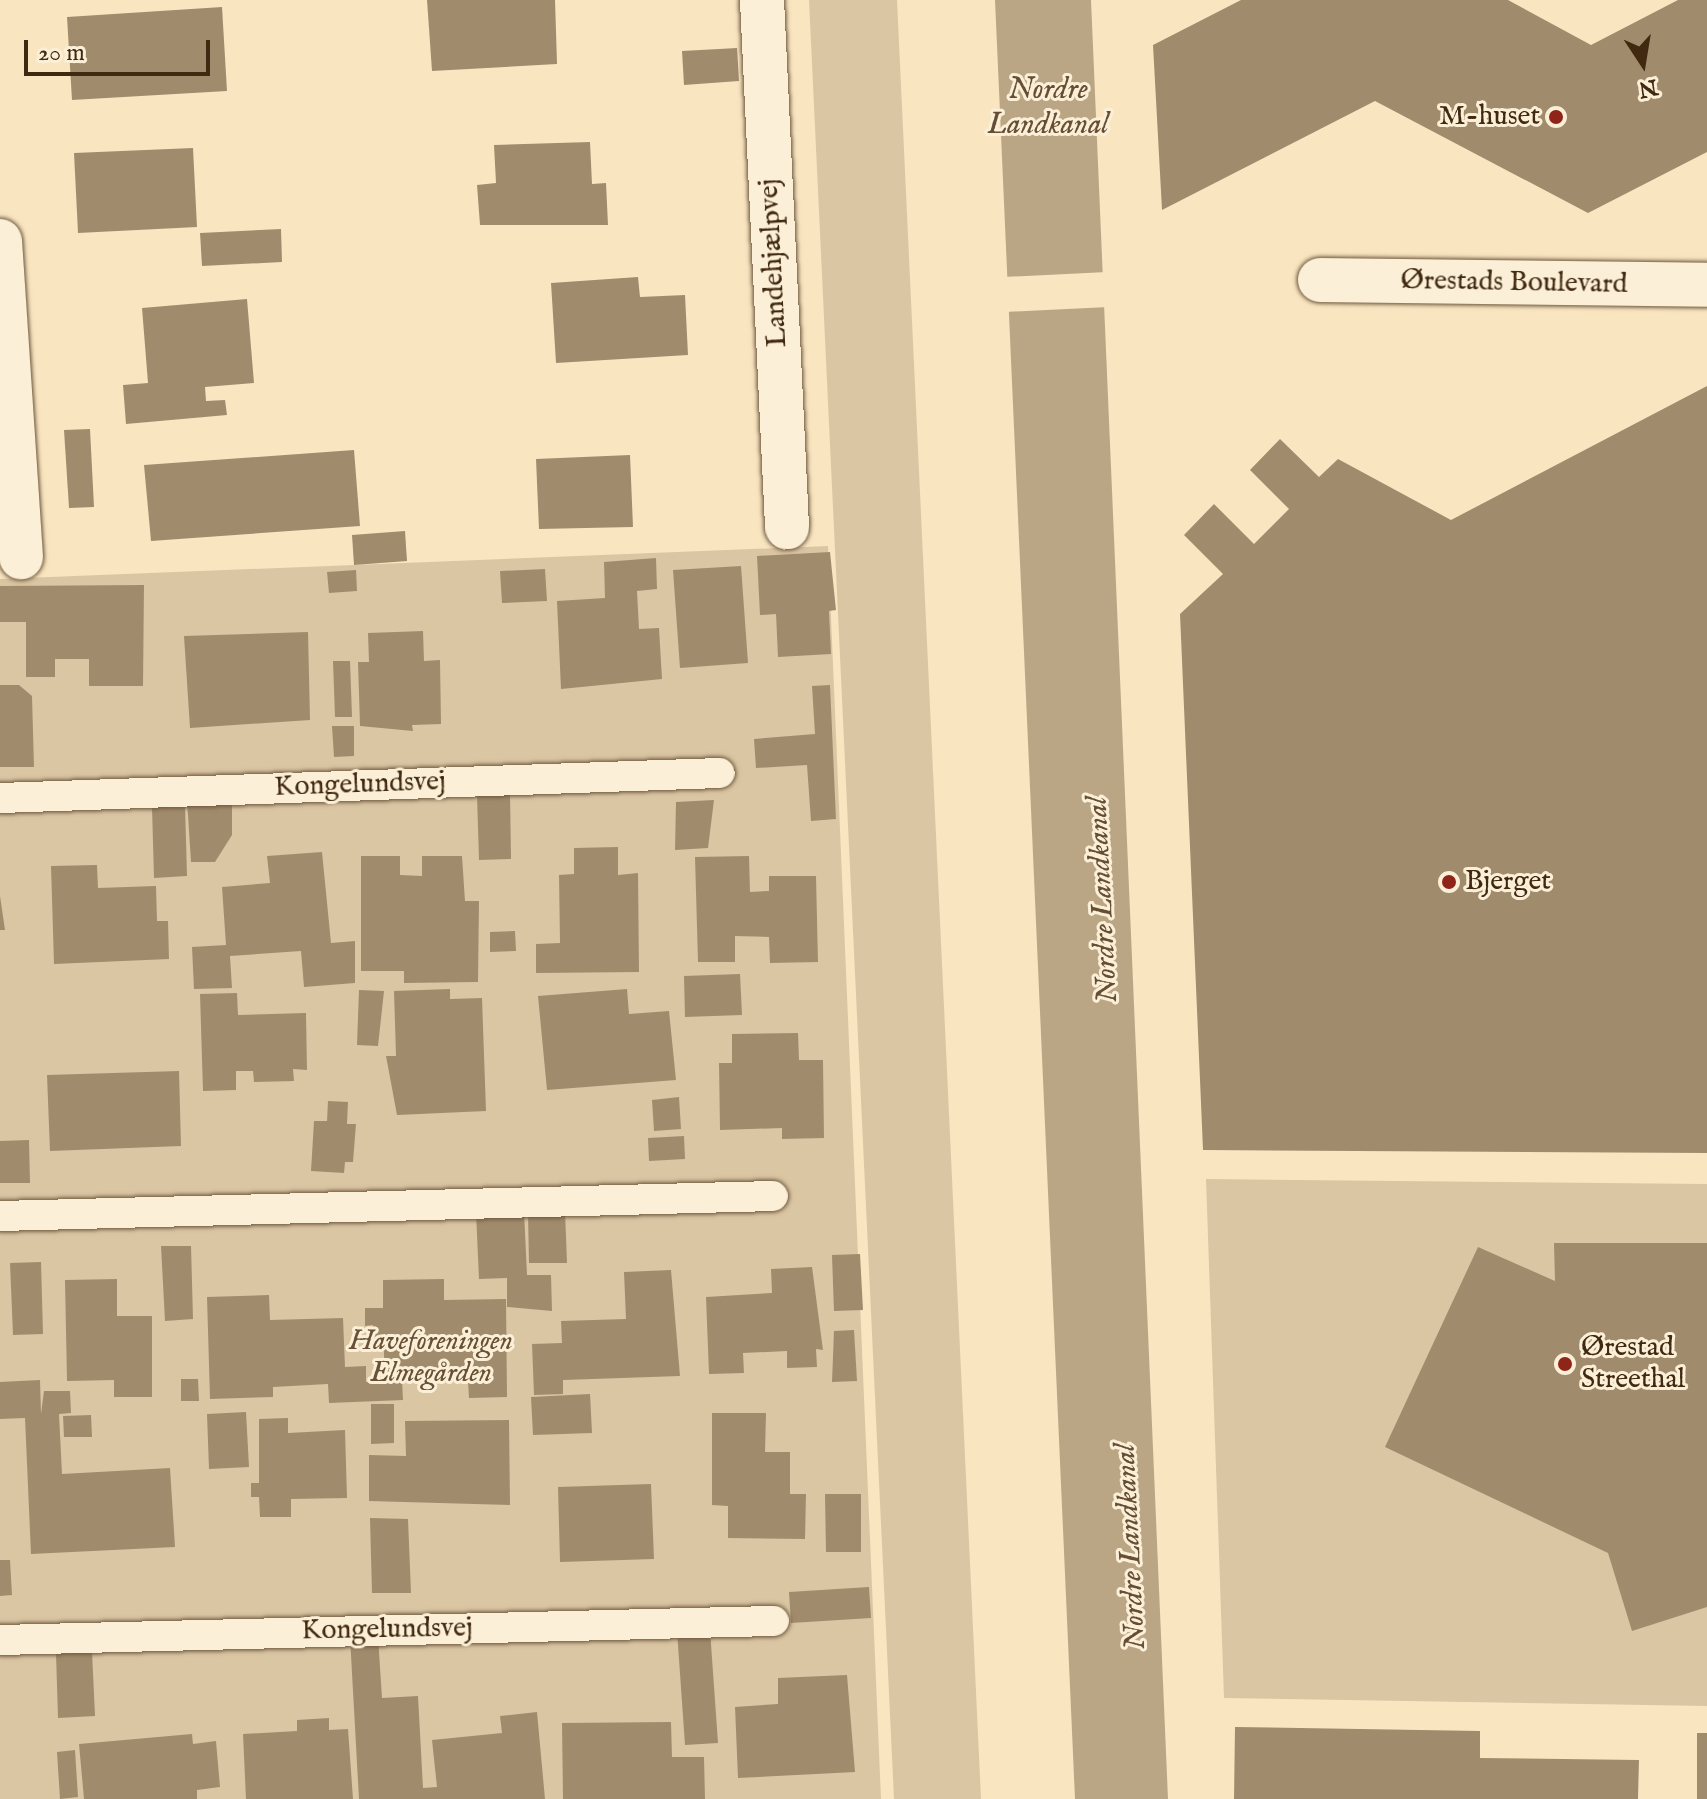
<!DOCTYPE html>
<html>
<head>
<meta charset="utf-8">
<style>
	body { margin:0 }
	#map { position:relative; width:1707px; height:1799px; overflow:hidden; background:#f9e6c1; font-family:"IM FELL English",serif }
	div>[style] { position:absolute }
	.green>* { inset:0; background:#dac6a3 }
	.water>* { inset:0; background:#baa685 }
	.pier>* { inset:0; background:#f9e6c1 }
	.building>* { inset:0; background:#a18b6d }
	.roads { filter:drop-shadow(0 0 2px #6f583d) drop-shadow(0 0 2px #6f583d) }
	.service>* { height:30px; margin:-15px; padding:0 15px; transform-origin:15px; border-radius:15px; background:#fbefd7 }
	.minor>* { height:44px; margin:-22px; padding:0 22px; transform-origin:22px; border-radius:22px; background:#fbefd7 }
	.dots>* { width:22px; height:22px; translate:-50% -50%; box-sizing:border-box; border:4px solid #fbefd7; border-radius:50% }
	span { translate:-50% -50%; white-space:nowrap; text-align:center; line-height:1.15; -webkit-text-stroke:6px #fbefd7; paint-order:stroke }
	.poi-label { font-size:28px; color:#412911 }
	.right { translate:-100% -50%; text-align:right }
	.left { translate:0 -50%; text-align:left }
	.street-label { font-size:28px; color:#412911 }
	.park-label { font-size:28px; color:#675036; font-style:italic }
	.water-label { font-size:30px; color:#654e34; font-style:italic }
	.north { position:absolute; left:1603px; top:24px; width:80px; height:80px; -webkit-text-stroke:6px #fbefd7; paint-order:stroke; rotate:168deg; font-size:22px; font-weight:700; line-height:32px; text-align:center; color:#412911 }
	.north::after { content:''; display:block; margin:auto; width:28px; height:36px; background:#412911; clip-path:polygon(50% 0,100% 100%,50% 72%,0 100%) }
	.scale { position:absolute; left:24px; top:40px; width:186px; height:36px; box-sizing:border-box; border:4px solid #412911; border-top:0; padding-left:10px; font-size:24px; line-height:28px; white-space:nowrap; color:#412911; -webkit-text-stroke:6px #fbefd7; paint-order:stroke }
</style>
</head>
<body>
<div id="map">
	<div class="green">
		<div style="clip-path:polygon(809px 0,897px 0,981px 1799px,894px 1799px)"></div>
		<div style="clip-path:polygon(828px 546px,881px 1799px,0 1799px,0 579px)"></div>
		<div style="clip-path:polygon(1206px 1179px,1707px 1184px,1707px 1706px,1224px 1698px)"></div>
	</div>
	<div class="water">
		<div style="clip-path:polygon(995px 0,1091px 0,1168px 1799px,1075px 1799px)"></div>
	</div>
	<div class="pier">
		<div style="clip-path:polygon(1107px 272px,1108px 307px,1005px 312px,1003px 277px)"></div>
	</div>
	<div class="building">
		<div style="clip-path:polygon(427px 0,555px 0,557px 64px,432px 71px)"></div>
		<div style="clip-path:polygon(1241px 0,1508px 0,1591px 45px,1678px 0,1707px 0,1707px 152px,1588px 213px,1375px 101px,1162px 210px,1153px 45px)"></div>
		<div style="clip-path:polygon(222px 7px,227px 91px,72px 100px,67px 17px)"></div>
		<div style="clip-path:polygon(737px 48px,739px 81px,684px 85px,682px 51px)"></div>
		<div style="clip-path:polygon(590px 142px,592px 184px,606px 183px,608px 225px,480px 225px,477px 185px,496px 183px,494px 145px)"></div>
		<div style="clip-path:polygon(193px 148px,197px 227px,78px 233px,74px 153px)"></div>
		<div style="clip-path:polygon(281px 229px,282px 262px,202px 266px,200px 233px)"></div>
		<div style="clip-path:polygon(638px 277px,640px 297px,685px 295px,688px 355px,556px 363px,551px 283px)"></div>
		<div style="clip-path:polygon(247px 299px,254px 383px,205px 387px,206px 401px,225px 400px,227px 415px,126px 424px,123px 385px,148px 383px,142px 308px)"></div>
		<div style="clip-path:polygon(1707px 386px,1707px 1153px,1203px 1150px,1180px 614px,1223px 574px,1184px 535px,1214px 504px,1254px 544px,1289px 509px,1250px 470px,1280px 439px,1319px 477px,1338px 459px,1451px 520px)"></div>
		<div style="clip-path:polygon(90px 429px,94px 507px,69px 508px,64px 430px)"></div>
		<div style="clip-path:polygon(354px 450px,360px 526px,151px 541px,144px 465px)"></div>
		<div style="clip-path:polygon(630px 455px,633px 527px,539px 529px,536px 459px)"></div>
		<div style="clip-path:polygon(405px 531px,407px 561px,354px 565px,352px 535px)"></div>
		<div style="clip-path:polygon(830px 552px,836px 610px,829px 611px,831px 654px,778px 657px,776px 614px,760px 615px,757px 556px)"></div>
		<div style="clip-path:polygon(656px 558px,657px 589px,637px 591px,639px 629px,659px 628px,662px 679px,561px 689px,557px 601px,605px 598px,604px 562px)"></div>
		<div style="clip-path:polygon(741px 566px,748px 663px,680px 668px,673px 570px)"></div>
		<div style="clip-path:polygon(545px 569px,547px 601px,502px 603px,500px 571px)"></div>
		<div style="clip-path:polygon(356px 570px,357px 591px,329px 593px,327px 572px)"></div>
		<div style="clip-path:polygon(144px 585px,143px 686px,89px 686px,89px 659px,55px 659px,55px 677px,26px 677px,26px 622px,0 622px,0 586px)"></div>
		<div style="clip-path:polygon(423px 631px,424px 661px,440px 660px,441px 724px,412px 725px,413px 731px,360px 726px,358px 662px,369px 662px,368px 633px)"></div>
		<div style="clip-path:polygon(308px 632px,310px 720px,190px 728px,184px 636px)"></div>
		<div style="clip-path:polygon(333px 661px,350px 661px,352px 717px,335px 717px)"></div>
		<div style="clip-path:polygon(0 685px,19px 685px,32px 696px,34px 767px,0 767px)"></div>
		<div style="clip-path:polygon(830px 685px,836px 819px,811px 821px,807px 765px,756px 768px,754px 739px,815px 734px,812px 686px)"></div>
		<div style="clip-path:polygon(332px 726px,354px 726px,354px 756px,334px 757px)"></div>
		<div style="clip-path:polygon(510px 794px,511px 859px,479px 860px,477px 795px)"></div>
		<div style="clip-path:polygon(187px 800px,232px 800px,232px 835px,215px 862px,191px 862px)"></div>
		<div style="clip-path:polygon(714px 800px,708px 848px,675px 850px,676px 802px)"></div>
		<div style="clip-path:polygon(185px 805px,187px 876px,154px 878px,152px 807px)"></div>
		<div style="clip-path:polygon(618px 847px,618px 875px,638px 873px,639px 972px,536px 973px,536px 944px,560px 943px,559px 875px,574px 874px,574px 848px)"></div>
		<div style="clip-path:polygon(322px 852px,331px 943px,355px 941px,355px 983px,304px 987px,301px 951px,230px 956px,232px 988px,194px 989px,192px 947px,226px 945px,222px 887px,270px 883px,267px 856px)"></div>
		<div style="clip-path:polygon(361px 856px,400px 856px,400px 875px,422px 876px,422px 856px,462px 856px,465px 901px,479px 901px,478px 982px,404px 983px,404px 971px,361px 971px)"></div>
		<div style="clip-path:polygon(749px 856px,750px 892px,769px 891px,769px 876px,816px 876px,818px 962px,770px 963px,769px 937px,735px 936px,735px 962px,698px 962px,695px 857px)"></div>
		<div style="clip-path:polygon(97px 865px,98px 888px,156px 886px,157px 921px,168px 921px,169px 959px,54px 964px,51px 866px)"></div>
		<div style="clip-path:polygon(0 896px,5px 930px,0 930px)"></div>
		<div style="clip-path:polygon(515px 931px,516px 951px,490px 952px,490px 932px)"></div>
		<div style="clip-path:polygon(740px 974px,742px 1015px,685px 1017px,684px 976px)"></div>
		<div style="clip-path:polygon(450px 989px,450px 999px,482px 998px,486px 1111px,397px 1115px,386px 1056px,396px 1056px,394px 991px)"></div>
		<div style="clip-path:polygon(627px 989px,629px 1014px,669px 1011px,676px 1080px,547px 1090px,538px 996px)"></div>
		<div style="clip-path:polygon(359px 990px,384px 991px,378px 1046px,357px 1045px)"></div>
		<div style="clip-path:polygon(237px 993px,238px 1015px,306px 1013px,307px 1070px,293px 1069px,294px 1081px,254px 1082px,253px 1071px,236px 1071px,236px 1090px,203px 1091px,200px 994px)"></div>
		<div style="clip-path:polygon(798px 1033px,799px 1060px,823px 1060px,824px 1138px,782px 1139px,782px 1128px,720px 1130px,719px 1063px,732px 1063px,732px 1034px)"></div>
		<div style="clip-path:polygon(179px 1071px,181px 1146px,50px 1151px,47px 1075px)"></div>
		<div style="clip-path:polygon(679px 1097px,681px 1129px,654px 1131px,652px 1100px)"></div>
		<div style="clip-path:polygon(328px 1101px,348px 1102px,347px 1124px,356px 1124px,353px 1162px,345px 1162px,344px 1173px,311px 1171px,314px 1121px,327px 1121px)"></div>
		<div style="clip-path:polygon(684px 1136px,685px 1159px,649px 1161px,648px 1138px)"></div>
		<div style="clip-path:polygon(29px 1140px,30px 1183px,0 1183px,0 1141px)"></div>
		<div style="clip-path:polygon(524px 1211px,527px 1275px,551px 1275px,552px 1311px,507px 1307px,507px 1278px,479px 1279px,476px 1212px)"></div>
		<div style="clip-path:polygon(565px 1211px,567px 1263px,529px 1263px,528px 1213px)"></div>
		<div style="clip-path:polygon(1554px 1243px,1707px 1243px,1707px 1607px,1632px 1631px,1608px 1553px,1385px 1447px,1478px 1247px,1555px 1281px)"></div>
		<div style="clip-path:polygon(161px 1246px,191px 1246px,193px 1319px,165px 1321px)"></div>
		<div style="clip-path:polygon(860px 1254px,863px 1310px,834px 1311px,832px 1255px)"></div>
		<div style="clip-path:polygon(41px 1262px,43px 1334px,13px 1335px,10px 1263px)"></div>
		<div style="clip-path:polygon(812px 1267px,823px 1350px,816px 1349px,817px 1367px,787px 1368px,787px 1351px,743px 1353px,744px 1373px,709px 1374px,706px 1297px,772px 1293px,771px 1269px)"></div>
		<div style="clip-path:polygon(671px 1270px,680px 1376px,563px 1380px,563px 1394px,534px 1395px,532px 1344px,562px 1343px,561px 1321px,626px 1319px,624px 1272px)"></div>
		<div style="clip-path:polygon(117px 1279px,117px 1316px,152px 1316px,152px 1397px,114px 1397px,114px 1380px,67px 1381px,65px 1280px)"></div>
		<div style="clip-path:polygon(444px 1279px,444px 1300px,506px 1299px,507px 1397px,469px 1398px,468px 1381px,384px 1372px,384px 1347px,374px 1347px,373px 1325px,365px 1326px,365px 1308px,383px 1308px,383px 1280px)"></div>
		<div style="clip-path:polygon(269px 1295px,270px 1320px,343px 1318px,345px 1367px,366px 1366px,366px 1382px,402px 1380px,403px 1400px,329px 1403px,328px 1384px,273px 1387px,273px 1397px,210px 1399px,207px 1297px)"></div>
		<div style="clip-path:polygon(854px 1330px,857px 1381px,832px 1382px,834px 1331px)"></div>
		<div style="clip-path:polygon(181px 1379px,198px 1379px,199px 1401px,181px 1401px)"></div>
		<div style="clip-path:polygon(40px 1380px,41px 1414px,44px 1391px,70px 1391px,71px 1413px,59px 1414px,62px 1474px,170px 1468px,175px 1547px,31px 1554px,25px 1418px,0 1419px,0 1382px)"></div>
		<div style="clip-path:polygon(590px 1394px,592px 1433px,533px 1435px,531px 1397px)"></div>
		<div style="clip-path:polygon(371px 1404px,394px 1404px,394px 1443px,371px 1444px)"></div>
		<div style="clip-path:polygon(246px 1412px,249px 1467px,209px 1469px,207px 1414px)"></div>
		<div style="clip-path:polygon(712px 1413px,766px 1413px,765px 1452px,790px 1452px,790px 1494px,806px 1494px,805px 1539px,728px 1538px,728px 1506px,712px 1505px)"></div>
		<div style="clip-path:polygon(91px 1415px,92px 1437px,64px 1437px,63px 1416px)"></div>
		<div style="clip-path:polygon(288px 1418px,288px 1433px,345px 1430px,347px 1498px,291px 1499px,291px 1517px,260px 1517px,259px 1497px,251px 1497px,251px 1483px,259px 1483px,259px 1419px)"></div>
		<div style="clip-path:polygon(509px 1420px,510px 1505px,369px 1501px,369px 1455px,406px 1456px,405px 1421px)"></div>
		<div style="clip-path:polygon(651px 1484px,654px 1559px,560px 1562px,558px 1487px)"></div>
		<div style="clip-path:polygon(825px 1494px,861px 1494px,861px 1552px,826px 1552px)"></div>
		<div style="clip-path:polygon(370px 1518px,408px 1519px,411px 1593px,372px 1593px)"></div>
		<div style="clip-path:polygon(0 1560px,10px 1560px,12px 1595px,0 1596px)"></div>
		<div style="clip-path:polygon(869px 1587px,871px 1618px,791px 1623px,789px 1592px)"></div>
		<div style="clip-path:polygon(710px 1630px,718px 1743px,685px 1745px,677px 1631px)"></div>
		<div style="clip-path:polygon(378px 1636px,382px 1698px,418px 1696px,423px 1788px,437px 1787px,432px 1740px,502px 1733px,500px 1716px,537px 1712px,545px 1799px,359px 1799px,350px 1637px)"></div>
		<div style="clip-path:polygon(92px 1652px,95px 1716px,58px 1718px,56px 1654px)"></div>
		<div style="clip-path:polygon(847px 1675px,855px 1772px,738px 1778px,735px 1707px,778px 1704px,778px 1678px)"></div>
		<div style="clip-path:polygon(329px 1718px,329px 1730px,348px 1729px,353px 1799px,246px 1799px,243px 1734px,297px 1731px,297px 1720px)"></div>
		<div style="clip-path:polygon(671px 1722px,672px 1757px,704px 1757px,705px 1799px,563px 1799px,562px 1723px)"></div>
		<div style="clip-path:polygon(1235px 1727px,1480px 1731px,1480px 1758px,1639px 1760px,1638px 1799px,1234px 1799px)"></div>
		<div style="clip-path:polygon(1697px 1733px,1707px 1733px,1707px 1799px,1697px 1799px)"></div>
		<div style="clip-path:polygon(192px 1734px,193px 1744px,216px 1741px,220px 1787px,197px 1790px,197px 1799px,84px 1799px,79px 1744px)"></div>
		<div style="clip-path:polygon(75px 1750px,78px 1797px,60px 1799px,57px 1752px)"></div>
	</div>
	<div class="roads">
		<div class="service">
			<div style="left:0;top:798px;width:720px;rotate:-1.99deg"></div>
			<div style="left:0;top:1216px;width:773px;rotate:-1.48deg"></div>
			<div style="left:0;top:1640px;width:774px;rotate:-1.41deg"></div>
		</div>
		<div class="minor">
			<div style="left:762px;top:0;width:528px;rotate:87.28deg"></div>
			<div style="left:0;top:241px;width:317px;rotate:86.2deg"></div>
			<div style="left:1320px;top:280px;width:387px;rotate:0.7deg"></div>
		</div>
	</div>
	<div class="dots">
		<div style="left:1556px;top:117px;background:#8f2418"></div>
		<div style="left:1449px;top:882px;background:#8f2418"></div>
		<div style="left:1565px;top:1364px;background:#8f2418"></div>
	</div>
	<div class="poi-label">
		<span class="right" style="left:1540px;top:117px">M-huset</span>
		<span class="left" style="left:1465px;top:882px">Bjerget</span>
		<span class="left" style="left:1581px;top:1364px">Ørestad<br>Streethal</span>
	</div>
	<div class="street-label">
		<span style="left:774px;top:263px;rotate:-93deg">Landehjælpvej</span>
		<span style="left:1514px;top:283px;rotate:1deg">Ørestads Boulevard</span>
		<span style="left:360px;top:785px;rotate:-2deg">Kongelundsvej</span>
		<span style="left:387px;top:1630px;rotate:-1deg">Kongelundsvej</span>
	</div>
	<div class="park-label">
		<span style="left:431px;top:1358px">Haveforeningen<br>Elmegården</span>
	</div>
	<div class="water-label">
		<span style="left:1048px;top:107px">Nordre<br>Landkanal</span>
		<span style="left:1103px;top:900px;rotate:-93deg">Nordre Landkanal</span>
		<span style="left:1131px;top:1547px;rotate:-93deg">Nordre Landkanal</span>
	</div>
	<div class="north">N</div>
	<div class="scale">20 m</div>
</div>
</body>
</html>
